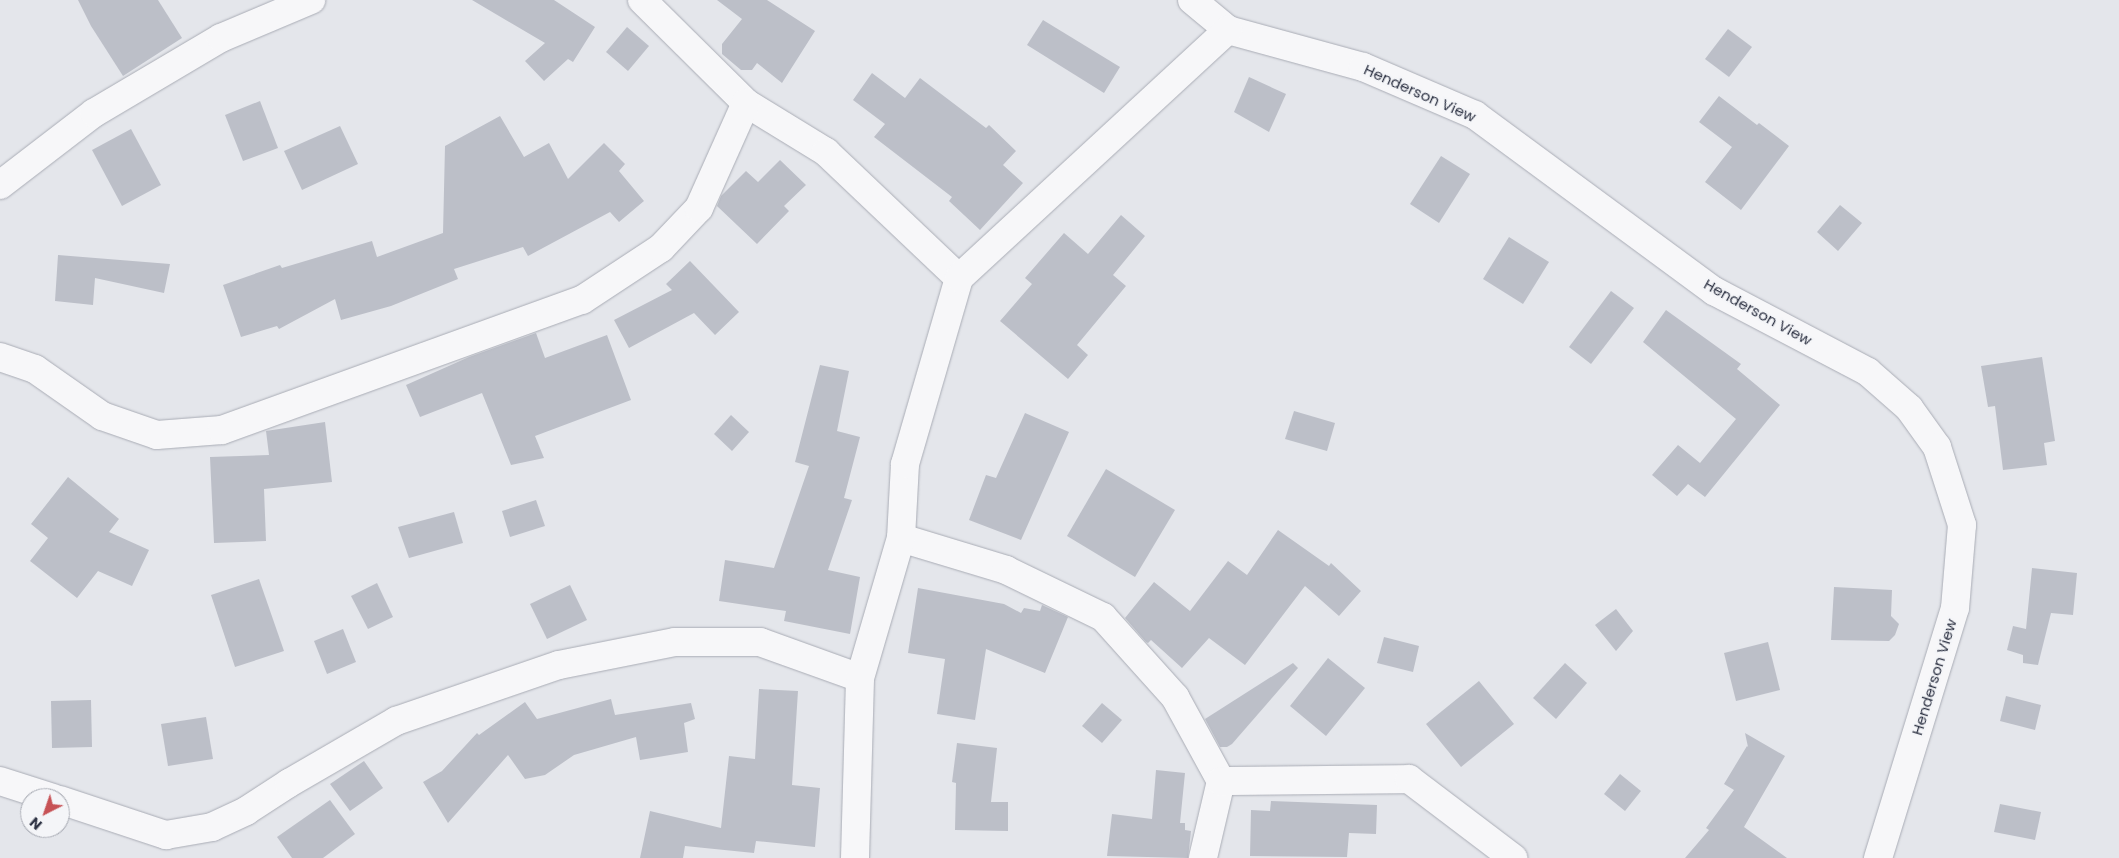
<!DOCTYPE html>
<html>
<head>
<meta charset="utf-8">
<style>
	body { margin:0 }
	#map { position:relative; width:2119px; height:858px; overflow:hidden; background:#e4e6eb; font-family:Poppins,sans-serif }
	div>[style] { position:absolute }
	.building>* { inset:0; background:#bcbfc8 }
	.roads { filter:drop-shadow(0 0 1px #a9acb5) drop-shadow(0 0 1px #a9acb5) }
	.minor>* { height:28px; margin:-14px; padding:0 14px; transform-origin:14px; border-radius:14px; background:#f7f7f9 }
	span { translate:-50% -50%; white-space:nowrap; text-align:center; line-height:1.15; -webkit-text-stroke:4px #f4f5f8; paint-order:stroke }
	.street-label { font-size:15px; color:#2d3243 }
	.north { position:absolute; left:20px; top:788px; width:50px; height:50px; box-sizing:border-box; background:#f4f5f8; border:1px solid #a4a7b0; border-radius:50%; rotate:221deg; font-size:14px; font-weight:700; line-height:20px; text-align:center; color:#2d3243 }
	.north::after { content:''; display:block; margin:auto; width:18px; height:22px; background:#c75256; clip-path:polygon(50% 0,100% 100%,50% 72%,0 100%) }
</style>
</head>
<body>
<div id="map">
	<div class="building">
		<div style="clip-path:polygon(78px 0,158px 0,182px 38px,123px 76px,91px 26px)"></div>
		<div style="clip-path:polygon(472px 0,554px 0,595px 27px,573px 62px,568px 59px,544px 81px,525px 61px,545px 43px)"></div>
		<div style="clip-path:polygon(717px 0,767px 0,815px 31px,782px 83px,757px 63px,752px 70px,741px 70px,722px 54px,722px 44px,742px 19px)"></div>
		<div style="clip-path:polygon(1043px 20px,1120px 67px,1104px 93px,1027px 45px)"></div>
		<div style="clip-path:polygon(627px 27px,649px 46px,628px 71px,606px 52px)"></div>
		<div style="clip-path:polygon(1728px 29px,1752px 47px,1729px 77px,1705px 59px)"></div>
		<div style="clip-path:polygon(872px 73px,905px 98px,920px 78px,986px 128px,989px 125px,1016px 151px,1003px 165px,1023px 183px,980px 230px,949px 201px,952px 197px,874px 137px,885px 124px,853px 100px)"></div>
		<div style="clip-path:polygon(1249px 77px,1286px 94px,1269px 132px,1234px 112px)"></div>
		<div style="clip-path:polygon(1719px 96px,1757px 125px,1759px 123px,1789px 146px,1741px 210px,1705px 182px,1732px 147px,1699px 122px)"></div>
		<div style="clip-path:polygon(260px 101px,278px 148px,243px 161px,225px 115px)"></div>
		<div style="clip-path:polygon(500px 116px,524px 157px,549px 143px,568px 179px,604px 143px,625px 164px,619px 171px,644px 201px,619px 222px,610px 212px,528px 256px,523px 247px,454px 269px,458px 279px,391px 306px,341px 320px,335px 299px,279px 329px,277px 326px,241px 337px,223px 285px,280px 265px,282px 268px,372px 241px,377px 257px,443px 233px,445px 146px)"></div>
		<div style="clip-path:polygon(340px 126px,358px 164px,302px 190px,284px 151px)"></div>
		<div style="clip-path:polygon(131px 129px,161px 185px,122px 206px,92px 150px)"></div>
		<div style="clip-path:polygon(1441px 156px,1470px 174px,1439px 223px,1410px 204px)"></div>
		<div style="clip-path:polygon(780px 160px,806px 185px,784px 206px,789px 211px,757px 244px,717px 206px,721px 196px,746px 171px,758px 182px)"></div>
		<div style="clip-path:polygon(1840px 205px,1862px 223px,1838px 251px,1817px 232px)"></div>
		<div style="clip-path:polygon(1121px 215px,1145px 236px,1113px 275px,1126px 286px,1077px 345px,1088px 355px,1068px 379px,1000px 321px,1032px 284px,1025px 278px,1064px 233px,1088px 254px)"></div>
		<div style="clip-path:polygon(1509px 237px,1549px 262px,1523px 304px,1483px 279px)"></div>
		<div style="clip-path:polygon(58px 255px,170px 264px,164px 293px,95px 278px,93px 305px,55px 301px)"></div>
		<div style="clip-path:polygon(690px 261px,739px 312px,715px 335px,694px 313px,629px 348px,614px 320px,672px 290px,666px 284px)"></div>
		<div style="clip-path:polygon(1611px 291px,1634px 308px,1591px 364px,1569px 347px)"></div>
		<div style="clip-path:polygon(1666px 310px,1741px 364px,1737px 369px,1780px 405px,1705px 497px,1688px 484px,1677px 496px,1652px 475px,1678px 445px,1700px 463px,1736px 419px,1643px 342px)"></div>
		<div style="clip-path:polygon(536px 333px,545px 358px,607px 335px,631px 400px,535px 436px,544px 458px,511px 465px,482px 393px,420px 417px,406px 385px,469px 357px)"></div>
		<div style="clip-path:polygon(2042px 357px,2055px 441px,2044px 443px,2047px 465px,2003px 470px,1995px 406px,1988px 407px,1981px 366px)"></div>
		<div style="clip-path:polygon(820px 365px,849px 371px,837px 431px,860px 437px,844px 498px,852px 500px,828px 570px,860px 577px,850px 634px,784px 621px,786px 611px,719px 601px,725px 560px,774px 568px,809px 466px,795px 462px)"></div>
		<div style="clip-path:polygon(1294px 411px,1335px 423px,1327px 451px,1285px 439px)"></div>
		<div style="clip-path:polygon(1025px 413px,1069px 432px,1021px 540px,969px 520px,986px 475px,996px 478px)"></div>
		<div style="clip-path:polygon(731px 415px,749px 432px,732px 451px,714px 434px)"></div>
		<div style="clip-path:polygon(325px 422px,332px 482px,264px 489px,266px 541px,214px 543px,210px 457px,269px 455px,266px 431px)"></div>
		<div style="clip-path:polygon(1106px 469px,1175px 510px,1135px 577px,1067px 536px)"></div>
		<div style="clip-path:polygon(68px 477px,119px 519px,109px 532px,149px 550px,132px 586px,98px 571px,77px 598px,30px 561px,48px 538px,31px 524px)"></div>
		<div style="clip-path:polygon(536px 500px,545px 526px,510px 537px,502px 511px)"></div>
		<div style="clip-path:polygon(454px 512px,463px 543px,409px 558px,398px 527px)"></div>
		<div style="clip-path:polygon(1278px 530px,1329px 566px,1331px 563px,1361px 591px,1339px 616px,1305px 586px,1245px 665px,1209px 638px,1182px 668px,1151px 640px,1148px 643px,1146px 642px,1125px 618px,1154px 582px,1190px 611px,1228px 561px,1247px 575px)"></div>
		<div style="clip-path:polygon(2032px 568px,2077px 573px,2073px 615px,2051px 613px,2038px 665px,2023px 663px,2023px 655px,2007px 650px,2013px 626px,2026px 629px)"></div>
		<div style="clip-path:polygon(259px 579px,284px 651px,235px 667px,211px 595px)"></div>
		<div style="clip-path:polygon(377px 583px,393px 617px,368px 629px,351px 596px)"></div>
		<div style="clip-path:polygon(570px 585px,587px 620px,547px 639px,530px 604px)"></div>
		<div style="clip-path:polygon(1834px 587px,1892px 590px,1891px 616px,1899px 624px,1895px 635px,1889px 641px,1831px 640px)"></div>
		<div style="clip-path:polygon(918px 588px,1004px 604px,1021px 613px,1024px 608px,1040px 611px,1042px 605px,1068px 617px,1045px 673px,986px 649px,975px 720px,937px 714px,945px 659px,908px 653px)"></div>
		<div style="clip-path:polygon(1616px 609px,1633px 631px,1616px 651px,1595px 625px)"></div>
		<div style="clip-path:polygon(343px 629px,356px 662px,327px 674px,314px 641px)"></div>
		<div style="clip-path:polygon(1384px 637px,1419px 646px,1413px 672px,1377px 663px)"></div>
		<div style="clip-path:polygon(1768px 642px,1780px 690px,1736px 701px,1724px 653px)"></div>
		<div style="clip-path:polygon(1328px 658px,1365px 688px,1326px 736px,1290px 706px)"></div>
		<div style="clip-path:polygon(1293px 663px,1298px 668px,1232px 744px,1227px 747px,1220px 747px,1205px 719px)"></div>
		<div style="clip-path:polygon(1565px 663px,1587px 683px,1556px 719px,1533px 698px)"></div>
		<div style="clip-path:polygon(1479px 681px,1514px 724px,1461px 767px,1426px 724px)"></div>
		<div style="clip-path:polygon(759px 689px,798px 691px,792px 785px,820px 788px,815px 847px,756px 841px,754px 853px,685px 846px,683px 858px,640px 858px,650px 811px,721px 828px,729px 756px,755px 759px)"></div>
		<div style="clip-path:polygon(2006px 696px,2041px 705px,2035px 730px,2000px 721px)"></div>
		<div style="clip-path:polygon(611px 699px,615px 715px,691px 703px,695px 719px,684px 723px,688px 752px,640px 760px,636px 737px,574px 755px,545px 775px,525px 779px,508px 755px,448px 823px,423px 782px,442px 771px,477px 733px,479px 735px,525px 702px,537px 719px)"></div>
		<div style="clip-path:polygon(91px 700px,92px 747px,52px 748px,51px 701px)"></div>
		<div style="clip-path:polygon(1102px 703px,1122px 720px,1102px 743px,1082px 726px)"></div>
		<div style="clip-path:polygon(206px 717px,213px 759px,168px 766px,161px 724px)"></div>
		<div style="clip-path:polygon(1745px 733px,1785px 756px,1744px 827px,1787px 858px,1685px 858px,1709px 830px,1706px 828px,1734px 790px,1724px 784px,1747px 746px,1748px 747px)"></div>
		<div style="clip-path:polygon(957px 743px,997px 748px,991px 802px,1008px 802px,1008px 831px,955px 830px,956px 783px,952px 782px)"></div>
		<div style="clip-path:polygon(364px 761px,383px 788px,350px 811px,330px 784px)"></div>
		<div style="clip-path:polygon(1156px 770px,1185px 773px,1180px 823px,1185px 823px,1185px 830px,1191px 831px,1188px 858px,1107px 856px,1112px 814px,1152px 819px)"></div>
		<div style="clip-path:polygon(1620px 774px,1641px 791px,1625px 811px,1604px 794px)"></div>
		<div style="clip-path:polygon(330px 800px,355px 834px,323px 858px,292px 858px,277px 837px)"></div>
		<div style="clip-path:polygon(1271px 801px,1377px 805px,1376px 834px,1349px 833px,1347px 857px,1250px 856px,1251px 810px,1270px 811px)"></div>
		<div style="clip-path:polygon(2000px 804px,2041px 812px,2035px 840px,1994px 832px)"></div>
	</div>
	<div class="roads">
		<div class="minor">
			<div style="left:642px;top:0;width:146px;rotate:44.7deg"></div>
			<div style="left:746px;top:103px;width:94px;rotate:31.5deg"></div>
			<div style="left:826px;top:152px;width:183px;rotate:43.5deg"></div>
			<div style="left:1192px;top:0;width:47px;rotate:39.8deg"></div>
			<div style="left:1228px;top:30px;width:140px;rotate:15.3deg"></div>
			<div style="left:1363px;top:67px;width:122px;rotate:23.2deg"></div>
			<div style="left:1475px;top:115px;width:297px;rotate:36.4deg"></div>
			<div style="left:1714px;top:291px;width:174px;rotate:27.7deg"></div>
			<div style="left:1868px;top:372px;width:55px;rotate:41.3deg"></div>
			<div style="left:1909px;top:408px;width:48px;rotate:54.3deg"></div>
			<div style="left:1937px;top:447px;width:82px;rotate:72.2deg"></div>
			<div style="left:1962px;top:525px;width:83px;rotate:94.8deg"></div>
			<div style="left:1955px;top:608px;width:262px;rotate:107.1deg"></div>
			<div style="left:0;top:185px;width:118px;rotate:-37.5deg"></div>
			<div style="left:94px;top:113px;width:147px;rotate:-30.6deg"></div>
			<div style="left:221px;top:38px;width:98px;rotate:-22.9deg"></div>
			<div style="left:0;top:357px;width:37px;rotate:19deg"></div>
			<div style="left:35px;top:369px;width:82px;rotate:35deg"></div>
			<div style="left:102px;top:416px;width:58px;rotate:19.1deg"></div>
			<div style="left:157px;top:435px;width:65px;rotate:-4.4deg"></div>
			<div style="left:222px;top:430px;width:383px;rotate:-19.9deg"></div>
			<div style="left:582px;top:300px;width:95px;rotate:-33.4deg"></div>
			<div style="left:661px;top:248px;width:55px;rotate:-46.5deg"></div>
			<div style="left:699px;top:208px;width:115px;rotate:-65.9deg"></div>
			<div style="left:901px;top:538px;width:110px;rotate:16.9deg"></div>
			<div style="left:1006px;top:570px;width:108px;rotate:25.9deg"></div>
			<div style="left:1103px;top:617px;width:108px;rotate:48deg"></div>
			<div style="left:1175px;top:697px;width:96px;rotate:61.3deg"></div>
			<div style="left:1221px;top:781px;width:79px;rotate:103.2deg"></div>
			<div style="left:0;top:781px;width:56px;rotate:17.8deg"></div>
			<div style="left:1221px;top:781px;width:188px;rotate:-0.6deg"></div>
			<div style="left:1409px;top:779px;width:131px;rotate:37.2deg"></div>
			<div style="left:60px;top:800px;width:112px;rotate:18.3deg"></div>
			<div style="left:166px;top:835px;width:47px;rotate:-9.9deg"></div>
			<div style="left:212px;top:827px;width:38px;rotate:-25deg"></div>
			<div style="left:246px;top:811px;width:51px;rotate:-33.1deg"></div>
			<div style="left:289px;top:783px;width:124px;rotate:-30.1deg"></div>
			<div style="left:396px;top:721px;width:172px;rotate:-19deg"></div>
			<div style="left:559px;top:665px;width:118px;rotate:-11.2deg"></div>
			<div style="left:675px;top:642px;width:85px"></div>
			<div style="left:760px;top:642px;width:106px;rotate:19.8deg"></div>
			<div style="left:855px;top:858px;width:180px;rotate:-88.4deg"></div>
			<div style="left:860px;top:678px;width:146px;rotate:-73.7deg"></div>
			<div style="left:901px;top:538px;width:74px;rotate:-86.9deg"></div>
			<div style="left:905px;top:464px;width:194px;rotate:-73.8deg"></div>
			<div style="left:959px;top:278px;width:366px;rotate:-42.7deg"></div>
		</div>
	</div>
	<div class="street-label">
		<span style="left:1420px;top:93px;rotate:24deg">Henderson View</span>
		<span style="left:1758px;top:312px;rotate:29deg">Henderson View</span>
		<span style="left:1934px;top:677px;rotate:-73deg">Henderson View</span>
	</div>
	<div class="north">N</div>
</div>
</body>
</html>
